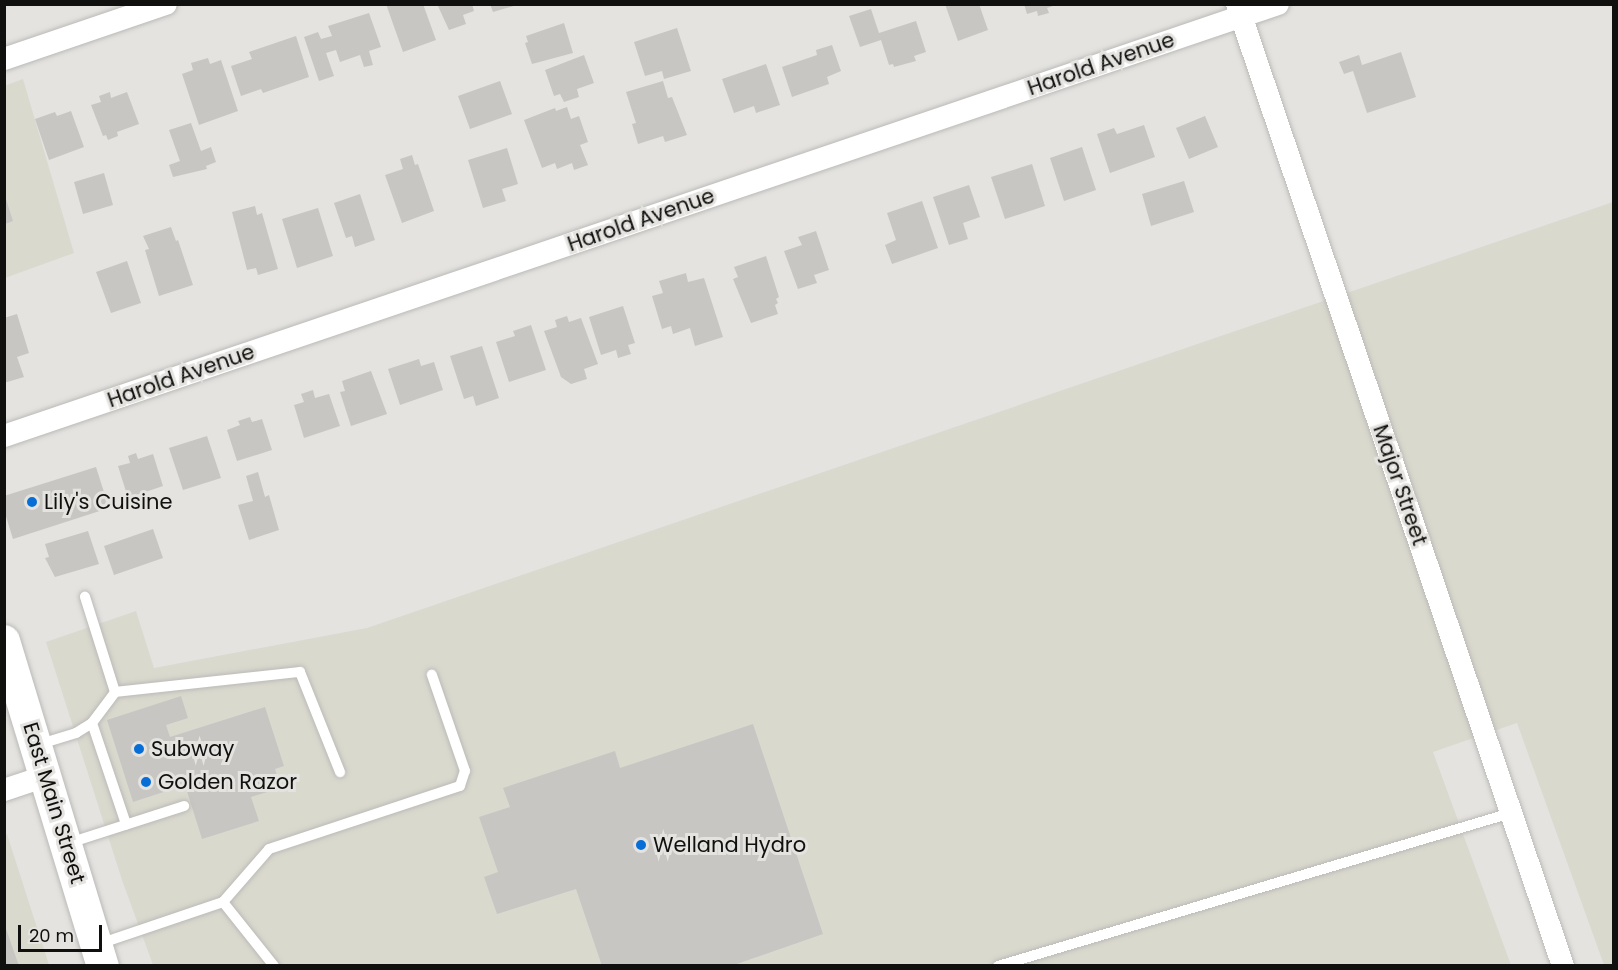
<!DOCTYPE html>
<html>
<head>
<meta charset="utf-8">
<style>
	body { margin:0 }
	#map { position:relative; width:1618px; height:970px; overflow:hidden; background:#e4e3e0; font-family:Poppins,sans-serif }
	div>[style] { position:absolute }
	.built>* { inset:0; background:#dad9ce }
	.building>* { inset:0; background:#c7c6c3 }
	.roads { filter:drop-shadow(0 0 2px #bbbab7) drop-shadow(0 0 2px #bbbab7) }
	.lane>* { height:10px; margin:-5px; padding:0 5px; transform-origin:5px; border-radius:5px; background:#fff }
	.street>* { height:22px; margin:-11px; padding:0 11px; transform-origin:11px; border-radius:11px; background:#fff }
	.secondary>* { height:32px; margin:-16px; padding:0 16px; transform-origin:16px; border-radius:16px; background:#fff }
	.dots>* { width:16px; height:16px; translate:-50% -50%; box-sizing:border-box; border:3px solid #e4e3e0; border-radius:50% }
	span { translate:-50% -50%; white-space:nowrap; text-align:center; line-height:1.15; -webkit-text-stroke:6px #e4e3e0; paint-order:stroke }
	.street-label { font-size:21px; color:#10100f }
	.poi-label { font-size:21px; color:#10100f }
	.left { translate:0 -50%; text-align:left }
	.frame { position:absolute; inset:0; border:6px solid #10100f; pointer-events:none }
	.scale { position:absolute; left:18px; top:925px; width:84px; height:27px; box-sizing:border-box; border:3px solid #10100f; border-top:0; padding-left:8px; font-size:18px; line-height:21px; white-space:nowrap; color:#10100f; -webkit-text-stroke:4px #e4e3e0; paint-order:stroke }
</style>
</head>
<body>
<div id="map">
	<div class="built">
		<div style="clip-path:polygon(23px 79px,74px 253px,5px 278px,4px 86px)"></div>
		<div style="clip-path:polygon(1613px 202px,1613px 965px,1604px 965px,1517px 723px,1433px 752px,1511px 965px,153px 965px,122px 880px,46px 642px,136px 611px,154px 668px,367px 628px)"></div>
		<div style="clip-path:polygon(7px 834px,49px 965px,5px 966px,4px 835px)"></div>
	</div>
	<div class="building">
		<div style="clip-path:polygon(386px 4px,423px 4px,436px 40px,403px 52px)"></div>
		<div style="clip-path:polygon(437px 4px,472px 4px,474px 11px,463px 15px,466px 24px,449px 30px)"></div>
		<div style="clip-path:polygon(490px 4px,517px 4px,517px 5px,493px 12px)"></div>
		<div style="clip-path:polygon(945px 4px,979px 4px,988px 30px,958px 41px)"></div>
		<div style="clip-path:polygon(1024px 4px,1056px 4px,1056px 5px,1047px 8px,1049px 13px,1038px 16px,1037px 11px,1027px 14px)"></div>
		<div style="clip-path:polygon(871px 9px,879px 33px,916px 21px,926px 52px,914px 56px,916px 61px,894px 67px,893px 64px,889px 65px,881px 40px,860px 47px,849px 16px)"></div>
		<div style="clip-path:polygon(369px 13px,381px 47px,369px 51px,373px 65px,364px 67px,360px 55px,340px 62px,336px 50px,326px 53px,334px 76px,319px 81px,304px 37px,318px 32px,321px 39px,332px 36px,328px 26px)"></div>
		<div style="clip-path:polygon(564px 23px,573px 53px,532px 64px,525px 43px,528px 42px,526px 36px)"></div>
		<div style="clip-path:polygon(677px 28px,691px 71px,664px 79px,662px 71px,645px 76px,634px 42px)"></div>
		<div style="clip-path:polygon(296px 36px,309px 77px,263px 93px,261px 89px,241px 96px,231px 66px,252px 59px,249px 52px)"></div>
		<div style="clip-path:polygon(832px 45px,841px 71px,827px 77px,829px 84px,792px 97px,782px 67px,817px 55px,816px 50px)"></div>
		<div style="clip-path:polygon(1401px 52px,1416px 97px,1367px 113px,1353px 71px,1344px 74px,1339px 62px,1359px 55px,1362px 65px)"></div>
		<div style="clip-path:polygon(584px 55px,594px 83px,577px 89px,579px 97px,564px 102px,560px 94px,554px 96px,545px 70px)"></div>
		<div style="clip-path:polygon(208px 58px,210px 64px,221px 60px,238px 111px,199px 125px,182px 74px,193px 70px,191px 63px)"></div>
		<div style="clip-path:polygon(766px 64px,780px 105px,756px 113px,754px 106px,734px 113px,722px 79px)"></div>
		<div style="clip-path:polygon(500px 81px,512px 114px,470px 129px,458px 96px)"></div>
		<div style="clip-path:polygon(663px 81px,668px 98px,672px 97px,687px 135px,665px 142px,663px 136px,638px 144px,632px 124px,636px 123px,626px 92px)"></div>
		<div style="clip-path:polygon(110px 92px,111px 98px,127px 92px,139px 124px,117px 132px,118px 136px,108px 140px,106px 135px,103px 136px,91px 105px,101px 102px,99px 96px)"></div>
		<div style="clip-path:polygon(567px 107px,571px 119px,579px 116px,588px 142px,580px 145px,588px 165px,574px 170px,572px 163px,557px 169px,555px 163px,542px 168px,524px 120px,555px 108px,556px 111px)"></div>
		<div style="clip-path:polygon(71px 111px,84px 147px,49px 160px,35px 119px,55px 112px,57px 116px)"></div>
		<div style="clip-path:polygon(1205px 116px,1218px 147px,1189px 159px,1176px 128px)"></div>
		<div style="clip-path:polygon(191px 123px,201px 151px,211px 147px,216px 162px,206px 166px,207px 169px,173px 177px,169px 165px,180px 161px,169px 130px)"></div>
		<div style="clip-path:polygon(1144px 125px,1155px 157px,1110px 173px,1097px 134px,1114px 128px,1117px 134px)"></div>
		<div style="clip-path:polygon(1082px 147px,1096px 190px,1064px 201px,1050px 158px)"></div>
		<div style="clip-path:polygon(507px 148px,518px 184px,502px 189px,506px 201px,483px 208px,468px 160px)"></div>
		<div style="clip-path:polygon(412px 155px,415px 165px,418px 164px,434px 211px,402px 223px,385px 175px,403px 169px,400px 159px)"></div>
		<div style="clip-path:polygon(1032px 164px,1045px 206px,1005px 219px,991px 177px)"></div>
		<div style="clip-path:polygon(104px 173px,113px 205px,83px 214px,74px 182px)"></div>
		<div style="clip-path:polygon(1184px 181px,1194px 212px,1151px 226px,1142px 194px)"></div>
		<div style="clip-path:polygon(969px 185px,980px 217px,963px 223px,968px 239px,949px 245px,933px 197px)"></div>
		<div style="clip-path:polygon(360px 194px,375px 240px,355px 247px,352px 236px,346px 238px,334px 203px)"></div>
		<div style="clip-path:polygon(5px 196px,13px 221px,5px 224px)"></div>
		<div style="clip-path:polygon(922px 201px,938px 248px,892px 264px,885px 245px,896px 240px,887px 213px)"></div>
		<div style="clip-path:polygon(255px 206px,257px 215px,262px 213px,278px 269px,258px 275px,256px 268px,247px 270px,232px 212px)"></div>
		<div style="clip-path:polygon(318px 208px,333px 256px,297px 268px,282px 219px)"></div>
		<div style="clip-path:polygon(171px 227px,176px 241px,178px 240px,193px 285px,159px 296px,145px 250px,149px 249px,143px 236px)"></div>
		<div style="clip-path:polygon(816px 231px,829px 270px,814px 275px,817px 283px,798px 289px,784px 251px,802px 245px,798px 237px)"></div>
		<div style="clip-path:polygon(766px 256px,779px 297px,776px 299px,778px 303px,775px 305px,778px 314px,751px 323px,733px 279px,738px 277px,734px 267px)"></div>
		<div style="clip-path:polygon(127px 261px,141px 303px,111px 313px,96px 272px)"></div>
		<div style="clip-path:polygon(686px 273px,688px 282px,704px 278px,723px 337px,695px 346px,690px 328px,673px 334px,671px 326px,662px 329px,652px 296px,663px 293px,659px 281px)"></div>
		<div style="clip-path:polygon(623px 306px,635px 343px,628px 345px,631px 354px,618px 358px,616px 350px,601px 355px,589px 317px)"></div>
		<div style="clip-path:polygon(17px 314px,29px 353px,17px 357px,24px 377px,4px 383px,4px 318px)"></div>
		<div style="clip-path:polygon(567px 316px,569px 322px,581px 318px,598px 364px,584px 369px,587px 379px,571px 384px,561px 377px,544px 331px,557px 327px,555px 320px)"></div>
		<div style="clip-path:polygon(531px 325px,546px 370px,509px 382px,496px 342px,515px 336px,513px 331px)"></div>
		<div style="clip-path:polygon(482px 346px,499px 398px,476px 406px,473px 396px,464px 399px,450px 356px)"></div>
		<div style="clip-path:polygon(419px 359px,421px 366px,434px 362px,443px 390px,400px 405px,388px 369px)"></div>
		<div style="clip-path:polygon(371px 371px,387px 414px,351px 426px,340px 392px,345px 391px,342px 381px)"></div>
		<div style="clip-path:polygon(313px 390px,315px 398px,329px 394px,340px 426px,304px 438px,294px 405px,304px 402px,301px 394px)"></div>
		<div style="clip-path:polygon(250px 417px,252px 422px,262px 419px,272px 450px,237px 461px,227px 430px,240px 425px,238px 421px)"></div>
		<div style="clip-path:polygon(207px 436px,221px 478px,183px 490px,169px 448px)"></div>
		<div style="clip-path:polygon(136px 453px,138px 459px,153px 454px,163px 486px,128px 498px,118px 466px,130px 463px,128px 456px)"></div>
		<div style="clip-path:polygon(96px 467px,109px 508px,13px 539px,4px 510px,4px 496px)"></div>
		<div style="clip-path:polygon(258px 472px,265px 497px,269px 495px,279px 530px,249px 540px,238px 505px,253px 501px,246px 476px)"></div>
		<div style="clip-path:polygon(153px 529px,163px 558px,114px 575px,104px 546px)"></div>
		<div style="clip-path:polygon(88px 531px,99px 564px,55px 577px,45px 558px,49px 557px,45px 544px)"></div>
		<div style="clip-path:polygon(181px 696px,188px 718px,166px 725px,170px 737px,265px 707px,284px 766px,275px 769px,281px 788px,251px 797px,259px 821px,202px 839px,185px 785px,133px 802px,107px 720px)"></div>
		<div style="clip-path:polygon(753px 724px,823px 934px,731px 966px,602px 966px,576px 889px,497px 914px,484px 877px,498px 872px,479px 817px,510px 807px,503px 788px,615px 751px,620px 768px)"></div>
		<div style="clip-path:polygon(4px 926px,5px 926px,19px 966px,4px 966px)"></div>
	</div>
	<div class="roads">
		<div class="lane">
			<div style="left:115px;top:692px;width:186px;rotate:-6.2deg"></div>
			<div style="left:300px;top:672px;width:108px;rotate:68.2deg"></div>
			<div style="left:92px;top:723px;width:107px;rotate:71.4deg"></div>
			<div style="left:37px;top:745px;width:41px;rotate:-17.1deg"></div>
			<div style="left:76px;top:733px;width:19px;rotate:-32deg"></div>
			<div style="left:92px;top:723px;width:39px;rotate:-53deg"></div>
			<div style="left:115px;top:692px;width:100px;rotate:-107.5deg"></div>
			<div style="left:69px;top:843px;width:121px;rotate:-17.8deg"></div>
			<div style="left:223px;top:902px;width:82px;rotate:51.4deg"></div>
			<div style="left:99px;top:944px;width:131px;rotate:-18.7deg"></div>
			<div style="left:223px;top:902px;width:70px;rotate:-49deg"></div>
			<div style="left:269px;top:849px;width:201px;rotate:-18.3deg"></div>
			<div style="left:460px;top:786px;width:16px;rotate:-72deg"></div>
			<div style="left:465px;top:771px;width:102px;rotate:-109deg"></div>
			<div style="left:998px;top:966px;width:535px;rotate:-16.61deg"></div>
		</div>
		<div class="street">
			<div style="left:1237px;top:4px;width:1016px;rotate:71.28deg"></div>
			<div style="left:4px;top:59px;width:171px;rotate:-18.8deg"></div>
			<div style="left:4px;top:436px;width:1345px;rotate:-18.73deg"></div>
			<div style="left:4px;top:790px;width:44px;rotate:-18.4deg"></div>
		</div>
		<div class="secondary">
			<div style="left:4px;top:641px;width:340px;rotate:73.1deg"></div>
		</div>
	</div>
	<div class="dots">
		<div style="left:32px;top:502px;background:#066ed6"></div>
		<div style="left:139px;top:749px;background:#066ed6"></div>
		<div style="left:146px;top:782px;background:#066ed6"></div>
		<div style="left:641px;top:845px;background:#066ed6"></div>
	</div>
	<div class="street-label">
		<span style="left:1101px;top:64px;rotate:-19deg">Harold Avenue</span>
		<span style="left:641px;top:220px;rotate:-19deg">Harold Avenue</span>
		<span style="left:181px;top:376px;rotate:-19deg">Harold Avenue</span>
		<span style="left:1400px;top:485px;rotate:71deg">Major Street</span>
		<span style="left:54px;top:803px;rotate:73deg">East Main Street</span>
	</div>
	<div class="poi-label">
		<span class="left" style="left:44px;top:502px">Lily's Cuisine</span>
		<span class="left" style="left:151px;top:749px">Subway</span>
		<span class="left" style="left:158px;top:782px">Golden Razor</span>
		<span class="left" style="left:653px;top:845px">Welland Hydro</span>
	</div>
	<div class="frame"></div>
	<div class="scale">20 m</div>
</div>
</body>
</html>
